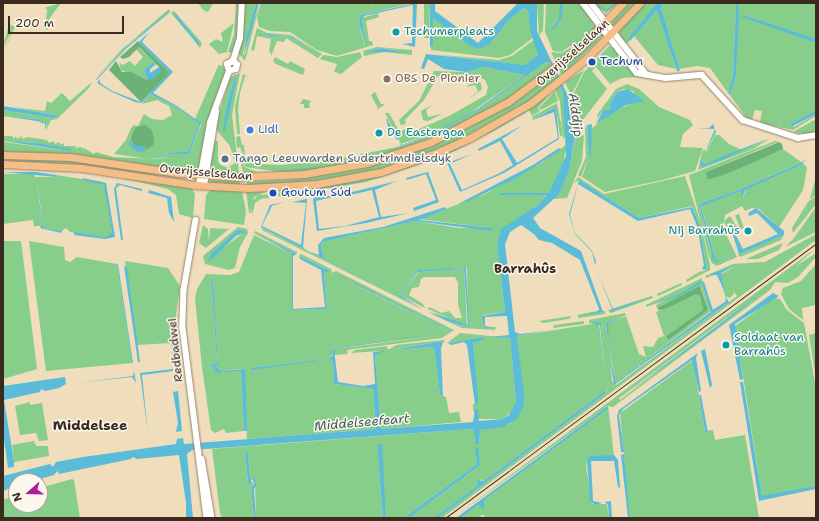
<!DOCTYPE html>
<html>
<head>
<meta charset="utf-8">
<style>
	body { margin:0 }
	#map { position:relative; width:819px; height:521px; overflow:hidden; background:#efddbc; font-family:"Shantell Sans",sans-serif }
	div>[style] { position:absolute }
	.green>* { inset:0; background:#86ce8a }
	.forest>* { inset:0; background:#6cb176 }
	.water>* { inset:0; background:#5abcd8 }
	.stream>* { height:1px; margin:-0.5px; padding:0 0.5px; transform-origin:0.5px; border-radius:0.5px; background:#5abcd8 }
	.roads { filter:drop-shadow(0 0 1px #95846d) drop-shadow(0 0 1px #95846d) }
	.tertiary>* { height:5.5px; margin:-2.75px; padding:0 2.75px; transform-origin:2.75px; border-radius:2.75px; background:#fff }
	.primary>* { height:7px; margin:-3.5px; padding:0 3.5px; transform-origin:3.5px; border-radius:3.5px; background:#f6be87 }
	.rail>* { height:1px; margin:-0.5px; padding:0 0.5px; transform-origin:0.5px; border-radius:0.5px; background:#3b2a1e }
	.dots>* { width:11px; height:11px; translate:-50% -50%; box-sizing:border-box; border:2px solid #fbf7ec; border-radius:50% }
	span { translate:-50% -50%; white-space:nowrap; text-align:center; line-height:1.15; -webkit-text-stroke:3px #fbf7ec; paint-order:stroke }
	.culture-label { font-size:12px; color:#0d838f }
	.left { translate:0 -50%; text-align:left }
	.right { translate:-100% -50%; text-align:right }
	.street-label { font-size:12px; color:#3b2a1e }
	.transit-label { font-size:12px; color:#164399 }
	.education-label { font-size:12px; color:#785e54 }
	.shop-label { font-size:12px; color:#366cbe }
	.service-label { font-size:12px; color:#4e5e75 }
	.water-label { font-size:13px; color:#465d5f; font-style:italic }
	.neighbourhood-label { font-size:13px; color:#3b2a1e; font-weight:700 }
	.quarter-label { font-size:14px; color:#3b2a1e; font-weight:700 }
	.frame { position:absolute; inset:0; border:4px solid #3b2a1e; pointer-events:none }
	.north { position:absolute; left:8px; top:473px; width:40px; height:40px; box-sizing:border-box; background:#fbf7ec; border:1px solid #aea59a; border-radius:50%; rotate:250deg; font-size:11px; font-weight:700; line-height:16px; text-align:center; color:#3b2a1e }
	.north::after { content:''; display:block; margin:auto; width:14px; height:18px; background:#b5179e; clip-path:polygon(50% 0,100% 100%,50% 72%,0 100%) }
	.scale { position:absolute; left:8px; top:16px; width:116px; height:18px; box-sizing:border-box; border:2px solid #3b2a1e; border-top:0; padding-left:5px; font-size:12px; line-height:14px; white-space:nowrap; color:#3b2a1e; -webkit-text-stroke:3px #fbf7ec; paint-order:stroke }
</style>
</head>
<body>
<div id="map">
	<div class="green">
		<div style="clip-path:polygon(61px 3px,49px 19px,52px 21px,47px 30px,43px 27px,43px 23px,46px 23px,47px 9px,44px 8px)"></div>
		<div style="clip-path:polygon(198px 3px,213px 3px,208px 12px,203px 10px)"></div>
		<div style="clip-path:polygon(236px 3px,240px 3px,238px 37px,233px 53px,228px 52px,234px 34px)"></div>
		<div style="clip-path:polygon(244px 3px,256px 3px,246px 38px,243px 54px,245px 55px,251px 29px,260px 3px,245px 61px,238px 53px)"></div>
		<div style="clip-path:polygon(261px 3px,370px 3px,373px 7px,371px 3px,413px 3px,361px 15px,359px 23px,365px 47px,362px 18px,378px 13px,379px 17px,366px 21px,369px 41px,372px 41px,373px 45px,337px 56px,317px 50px,290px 32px,270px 31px,259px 27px,257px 17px)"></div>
		<div style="clip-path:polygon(424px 3px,430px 3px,429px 38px,424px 38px)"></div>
		<div style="clip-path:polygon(537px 3px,544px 3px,543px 31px,539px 35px)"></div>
		<div style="clip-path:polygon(546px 3px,560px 3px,561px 8px,559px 19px,548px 31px,559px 22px,562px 3px,580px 3px,596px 27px,588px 38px,577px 45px,575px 43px,561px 52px,553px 51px,545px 32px)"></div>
		<div style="clip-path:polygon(592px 3px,618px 3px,606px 13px)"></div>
		<div style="clip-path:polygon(628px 3px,637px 3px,615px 26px,612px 25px,612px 22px)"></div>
		<div style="clip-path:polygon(643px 3px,657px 3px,627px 44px,620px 37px,619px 31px)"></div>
		<div style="clip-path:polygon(663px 3px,736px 3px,733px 77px,728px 93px,710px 68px,697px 66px,679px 69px,661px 8px)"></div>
		<div style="clip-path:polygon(738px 3px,816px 3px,816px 39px,742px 16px,816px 43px,816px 110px,791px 124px,794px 127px,816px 114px,816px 116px,793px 130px,760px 123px,762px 111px,755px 110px,752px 120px,747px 119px,730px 95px,736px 76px)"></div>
		<div style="clip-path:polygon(524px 8px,528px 11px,530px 30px,534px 37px,510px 55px,499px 58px,431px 50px,433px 18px,479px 49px,492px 42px,510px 19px)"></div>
		<div style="clip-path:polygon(169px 9px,170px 12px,130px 43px,95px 79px,121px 50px)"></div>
		<div style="clip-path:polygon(657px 10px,659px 11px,676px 69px,658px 65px,634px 36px)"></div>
		<div style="clip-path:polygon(evenodd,174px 11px,202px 43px,200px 48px,171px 13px,174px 11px,176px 18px,179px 18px,199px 44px,196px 43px,176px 18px)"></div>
		<div style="clip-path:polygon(234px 23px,227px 52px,219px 54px,209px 44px,216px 39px,223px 42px,221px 33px)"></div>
		<div style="clip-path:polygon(9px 24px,15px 27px,3px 53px,13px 29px,3px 47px)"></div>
		<div style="clip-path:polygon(evenodd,257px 28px,267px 33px,291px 35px,322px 54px,318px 58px,286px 38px,284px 42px,277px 41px,271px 56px,271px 53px,269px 52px,271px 39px,257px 36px,254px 51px,251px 50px,257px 28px,259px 31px,271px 35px,291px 36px,319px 54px,289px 36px,271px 37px,259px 31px)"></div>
		<div style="clip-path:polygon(601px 33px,604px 35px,562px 76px,559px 69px)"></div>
		<div style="clip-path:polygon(535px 39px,538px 57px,525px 65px,430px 54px,499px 60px,512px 56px)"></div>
		<div style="clip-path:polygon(609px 46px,618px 49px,639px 77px,622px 78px,610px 84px,596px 67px,592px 71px,607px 89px,582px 121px,572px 100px,574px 99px,573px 95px,584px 72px)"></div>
		<div style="clip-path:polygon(138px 47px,154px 62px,144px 70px,147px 80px,121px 70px,119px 63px,123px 65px,130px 61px,135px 66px,143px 57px,136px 49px)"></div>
		<div style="clip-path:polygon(evenodd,377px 47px,412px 50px,412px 55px,384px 52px,364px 56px,363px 51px,377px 47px,382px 48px,410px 52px,383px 50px,365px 52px,382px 48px)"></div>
		<div style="clip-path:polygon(572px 47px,571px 51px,557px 64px,551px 52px,561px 53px)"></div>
		<div style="clip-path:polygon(360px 52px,362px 57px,341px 74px,334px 72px,337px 64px,320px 59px,323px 55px,337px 57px)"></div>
		<div style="clip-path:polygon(275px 57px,288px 64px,290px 61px,305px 69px,303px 75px,276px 64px,273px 61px)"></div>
		<div style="clip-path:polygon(546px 62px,549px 62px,551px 68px,519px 93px,445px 133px,379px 157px,314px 171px,280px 172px,245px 167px,244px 160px,255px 164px,282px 165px,332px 160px,402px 146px,436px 133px,480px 109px)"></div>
		<div style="clip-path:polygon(evenodd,219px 64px,220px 66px,223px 65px,226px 72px,200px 166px,196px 171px,3px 153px,3px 142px,70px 151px,37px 143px,3px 141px,3px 136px,12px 136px,15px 139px,15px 136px,18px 139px,21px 136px,23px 139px,27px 137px,47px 140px,49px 143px,53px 141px,55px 144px,59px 142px,61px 145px,64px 143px,64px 146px,76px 146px,75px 148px,82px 147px,84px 150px,84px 148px,94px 154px,96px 152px,113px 157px,157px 159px,172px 157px,149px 159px,114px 154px,126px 140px,131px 128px,134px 125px,138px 126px,144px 114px,152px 119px,163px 120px,172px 115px,169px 106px,157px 100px,142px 104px,150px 94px,178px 108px,199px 124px,188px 151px,153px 155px,189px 154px,201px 125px,195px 119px,219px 64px,131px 136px,153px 146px,137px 152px,129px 139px,131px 136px)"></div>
		<div style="clip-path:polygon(483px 67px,525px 75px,464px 117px,435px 132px,401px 144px,385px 113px,389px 113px,399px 131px,407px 129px,410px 133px,449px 116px,486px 95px,488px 87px,485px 80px,478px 76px,438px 76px,424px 100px,405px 120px,406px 124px,401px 125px,399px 120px,419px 101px,434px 71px,465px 72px)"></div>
		<div style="clip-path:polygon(584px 70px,572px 94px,571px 95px,565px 82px)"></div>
		<div style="clip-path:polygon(evenodd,240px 73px,232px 115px,239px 173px,215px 172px,209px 164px,215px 141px,218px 141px,218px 162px,221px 165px,228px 168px,235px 163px,230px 146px,215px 128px,230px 77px,240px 73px,235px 76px,237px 77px,224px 131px,227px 104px,235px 76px)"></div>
		<div style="clip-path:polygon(554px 73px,557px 80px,529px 101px,450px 145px,381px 170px,334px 180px,246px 186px,247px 182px,297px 179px,432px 144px,492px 114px)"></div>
		<div style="clip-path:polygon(243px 74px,249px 77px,245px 76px,240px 93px,238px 109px,240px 134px,237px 134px,235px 106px)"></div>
		<div style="clip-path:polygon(474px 81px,481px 83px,482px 89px,469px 99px,478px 91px,475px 85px,466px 87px)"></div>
		<div style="clip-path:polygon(92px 82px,89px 88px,57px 119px,51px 120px,46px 131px,47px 125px,37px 119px,3px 116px,3px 110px,53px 118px,56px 115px,12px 107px,45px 111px,47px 101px,51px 103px,62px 93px,70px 101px)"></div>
		<div style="clip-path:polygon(627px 84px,639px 89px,659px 107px,690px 120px,693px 125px,683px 134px,680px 147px,703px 148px,695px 171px,663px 180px,605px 192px,582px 177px,591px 153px,591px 129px,609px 114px,632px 103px,634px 91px,624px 89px,617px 92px,609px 105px,611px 108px,607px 112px,604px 109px,598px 118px,597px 115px,616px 89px)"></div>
		<div style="clip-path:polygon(560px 86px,563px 93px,566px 119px,567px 135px,563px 139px,560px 102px,555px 89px)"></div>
		<div style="clip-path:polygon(554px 89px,538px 108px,540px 111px,532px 116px,529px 110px,494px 131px,433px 160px,366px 182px,261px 199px,255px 203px,252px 216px,252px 202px,258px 195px,273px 194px,425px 160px)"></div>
		<div style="clip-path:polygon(555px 91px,558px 101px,541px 110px,539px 108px)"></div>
		<div style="clip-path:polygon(375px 92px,381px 104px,385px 104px,375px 111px,378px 108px,371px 95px)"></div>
		<div style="clip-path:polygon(568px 96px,581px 123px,575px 129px)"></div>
		<div style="clip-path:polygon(303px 99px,311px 101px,309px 104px,310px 108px,304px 108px,304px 104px,300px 104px)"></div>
		<div style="clip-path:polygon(557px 103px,562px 129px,562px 136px,560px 136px,556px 107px,533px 119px,532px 117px)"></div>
		<div style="clip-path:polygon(432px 105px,426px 110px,428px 117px,442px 114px,428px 121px,423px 120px,421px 111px)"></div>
		<div style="clip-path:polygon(816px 119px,816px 133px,805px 134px,793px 132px)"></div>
		<div style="clip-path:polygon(587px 125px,589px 156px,581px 177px,578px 175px,586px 157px,585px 129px)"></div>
		<div style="clip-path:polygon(584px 135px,582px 161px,567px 198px,553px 199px,559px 193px,569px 171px,575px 138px)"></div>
		<div style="clip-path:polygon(715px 135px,719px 135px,729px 144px,742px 150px,704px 164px,702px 160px,701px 166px,769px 139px,753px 149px,698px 170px,702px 153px,704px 149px,706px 152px)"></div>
		<div style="clip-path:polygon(240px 136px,242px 145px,244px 145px,245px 159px,240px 147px,237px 148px,236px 137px)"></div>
		<div style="clip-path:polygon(775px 141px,779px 141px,706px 172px,709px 180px,783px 149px,801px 162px,741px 189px,699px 204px,711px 254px,717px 262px,736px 255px,718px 260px,715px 258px,701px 205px,741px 191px,743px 197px,746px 189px,803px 163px,807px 168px,803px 190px,779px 227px,759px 209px,752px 208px,745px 211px,742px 206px,725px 215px,723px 228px,737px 257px,717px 266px,712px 263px,709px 256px,689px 175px)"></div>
		<div style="clip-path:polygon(567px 144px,562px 170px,549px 193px,500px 194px,547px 195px,538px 205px,501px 232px,497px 244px,505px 312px,483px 315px,484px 328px,496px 327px,495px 330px,462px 328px,427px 312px,468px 327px,467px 268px,417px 271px,398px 296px,423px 310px,262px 230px,262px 228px,395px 294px,324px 258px,321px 246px,322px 242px,415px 221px,459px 228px,492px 228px,419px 219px,485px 194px,543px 162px)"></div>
		<div style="clip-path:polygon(241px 152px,244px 167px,257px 172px,243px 173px,239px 153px)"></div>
		<div style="clip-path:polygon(816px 156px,816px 195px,810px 199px,815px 180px)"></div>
		<div style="clip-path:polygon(3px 157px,70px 159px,197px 179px,3px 161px)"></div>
		<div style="clip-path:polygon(60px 168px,124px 176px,191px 188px,195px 194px,193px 218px,179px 214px,176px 195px,168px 189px,123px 178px)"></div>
		<div style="clip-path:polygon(3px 174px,34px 174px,35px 177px,56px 177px,56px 175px,102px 182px,105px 188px,112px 232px,106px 237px,70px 232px,66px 228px,62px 231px,44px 228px,36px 180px,42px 226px,34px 226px,33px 220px,3px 224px)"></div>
		<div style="clip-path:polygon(685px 176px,700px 221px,710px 265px,710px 270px,687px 282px,686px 280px,699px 272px,707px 270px,699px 224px,692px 206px,639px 218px,579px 180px,574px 183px,578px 177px,604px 194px)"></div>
		<div style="clip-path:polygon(211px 180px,239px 181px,241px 186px,208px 182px)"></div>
		<div style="clip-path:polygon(211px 189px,242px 191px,246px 211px,244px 225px,204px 219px,206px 195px)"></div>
		<div style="clip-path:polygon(246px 191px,265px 192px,254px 197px,251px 213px,249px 213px)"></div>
		<div style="clip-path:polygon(816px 196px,816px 204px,793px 233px,792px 228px,808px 202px)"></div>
		<div style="clip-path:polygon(816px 207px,816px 232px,785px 247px,794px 238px)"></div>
		<div style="clip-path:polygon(739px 214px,744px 228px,740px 229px,735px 215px)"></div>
		<div style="clip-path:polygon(730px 216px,737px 227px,735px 234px,730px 222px,727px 224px,730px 235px,724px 221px)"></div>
		<div style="clip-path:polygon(203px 225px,208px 229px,209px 241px,210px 228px,229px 229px,206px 248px,199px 243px)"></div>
		<div style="clip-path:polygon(evenodd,238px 227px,247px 229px,248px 233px,240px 247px,235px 268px,229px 270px,205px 264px,203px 256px,238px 227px,238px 232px,243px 233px,213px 256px,210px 262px,210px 255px,238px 232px)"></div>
		<div style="clip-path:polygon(255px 231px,297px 252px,297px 254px,254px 233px)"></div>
		<div style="clip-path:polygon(816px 234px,816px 240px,442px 518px,438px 518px,606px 393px,607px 392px,606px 384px,606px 390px,484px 481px,481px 479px,477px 486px,434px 518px,409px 518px,480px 465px,476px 448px,477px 464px,404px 518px,386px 518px,381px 444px,377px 444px,383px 518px,256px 518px,255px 479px,250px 477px,248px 453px,245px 453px,248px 483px,250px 479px,254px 485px,251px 487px,254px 518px,222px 518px,220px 513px,212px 449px,471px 429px,474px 432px,475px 444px,479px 444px,480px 430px,510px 424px,524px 405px,517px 336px,599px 323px,605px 375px,601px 323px,589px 323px,589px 320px,625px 313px,626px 315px,606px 323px,609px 348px,607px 324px,626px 316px,639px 354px,646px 357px,643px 346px,653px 347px,658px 338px,664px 336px,656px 312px,696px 294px,700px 296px,703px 310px,666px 336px,667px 339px,708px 310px,701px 287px,657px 308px,656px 305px,702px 283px,711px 311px,616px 382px,610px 352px,612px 381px,616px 385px,737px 296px,733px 291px,734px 294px,730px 298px,725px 296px,721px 274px,736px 266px,706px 278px,705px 276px,733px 264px,765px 262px)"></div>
		<div style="clip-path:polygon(evenodd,254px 235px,292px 254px,292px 310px,327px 309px,324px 271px,330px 271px,299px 256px,301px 254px,331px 269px,332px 273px,336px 271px,454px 330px,442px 338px,354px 349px,347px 350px,348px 354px,334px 355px,334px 349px,444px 335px,332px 348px,333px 355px,328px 357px,333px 362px,334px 384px,373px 389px,376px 429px,247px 439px,244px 370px,240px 369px,221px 371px,215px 366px,218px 365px,213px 279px,211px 280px,217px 363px,206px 367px,212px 366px,217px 373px,241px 371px,244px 431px,226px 433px,224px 429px,215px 433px,211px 430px,202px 367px,195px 299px,197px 289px,206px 274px,230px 275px,239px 272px,254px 235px,335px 275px,418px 315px,452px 332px,450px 332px,335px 275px,254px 235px,322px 359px,322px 360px,251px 369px,251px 368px,322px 359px)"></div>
		<div style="clip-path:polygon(784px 235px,781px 240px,740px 257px,738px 254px)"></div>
		<div style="clip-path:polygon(3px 241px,21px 241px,37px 369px,3px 379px)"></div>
		<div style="clip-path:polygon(29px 241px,64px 247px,65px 260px,70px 262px,77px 257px,117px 264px,132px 363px,46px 371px)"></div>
		<div style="clip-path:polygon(783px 243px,779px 250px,758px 259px,746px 259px)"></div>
		<div style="clip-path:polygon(evenodd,816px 248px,796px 266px,816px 253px,816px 257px,798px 277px,788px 283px,775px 282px,770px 290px,613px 407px,608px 406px,453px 518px,816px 248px,768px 288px,620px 400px,619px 398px,721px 322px,768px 288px)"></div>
		<div style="clip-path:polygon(125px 261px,168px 268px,180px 286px,176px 315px,180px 355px,177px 358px,173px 359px,171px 343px,137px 345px)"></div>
		<div style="clip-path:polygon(816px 264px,816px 305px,802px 308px,803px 320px,789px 309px,781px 294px,783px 288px,801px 281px)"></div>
		<div style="clip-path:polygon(464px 269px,467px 326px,428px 309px,429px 307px,442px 313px,449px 311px,455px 318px,462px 318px,458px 305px,458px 283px,455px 277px,424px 277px,421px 279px,419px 287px,412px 288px,409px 295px,423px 304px,425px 308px,400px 295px,419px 272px)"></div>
		<div style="clip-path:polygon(702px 278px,702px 281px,679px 294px,646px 307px,646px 305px)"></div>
		<div style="clip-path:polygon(681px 283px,682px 285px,658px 296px,657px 294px)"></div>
		<div style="clip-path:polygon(652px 296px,653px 298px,614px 312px,610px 313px,608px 310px)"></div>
		<div style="clip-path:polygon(774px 298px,780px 299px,787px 310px,804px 323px,816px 388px,816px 486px,765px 498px,762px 496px,735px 326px)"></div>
		<div style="clip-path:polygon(605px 311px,605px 314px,579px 318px,577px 315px)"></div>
		<div style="clip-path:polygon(571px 316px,569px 319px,543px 323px,539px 321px)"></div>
		<div style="clip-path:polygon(584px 321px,584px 324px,553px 328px,554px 325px)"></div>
		<div style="clip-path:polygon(460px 333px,510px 338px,516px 402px,514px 409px,503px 419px,478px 419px,473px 410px,473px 404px,478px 404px,473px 343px,483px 340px,483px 337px,447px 343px)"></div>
		<div style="clip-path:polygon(816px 333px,816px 374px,815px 374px,809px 335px)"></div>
		<div style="clip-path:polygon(444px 340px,445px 343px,442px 341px,391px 350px,434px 347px,440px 395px,446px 397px,449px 413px,459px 412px,461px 422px,381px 429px,375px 356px,380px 351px,351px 353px,355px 350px,387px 346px,387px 349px,390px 349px,396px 345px)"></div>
		<div style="clip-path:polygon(693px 360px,705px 431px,713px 430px,715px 440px,745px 435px,759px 518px,630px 518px,620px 413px)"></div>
		<div style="clip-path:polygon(30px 402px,30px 405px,42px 403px,48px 440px,39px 441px,36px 433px,20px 435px,15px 406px)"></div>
		<div style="clip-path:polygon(608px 409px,614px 455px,587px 460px,586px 467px,592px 504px,607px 504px,609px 518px,484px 518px,484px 515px,481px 515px,481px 518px,461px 518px,478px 505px,481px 507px,487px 498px)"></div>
		<div style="clip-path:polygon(34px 441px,36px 446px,48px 446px,49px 456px,14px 462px,12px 445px)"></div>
		<div style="clip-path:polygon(72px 479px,74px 480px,80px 518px,3px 518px,3px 500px,16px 495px,16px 505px,40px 505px,40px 488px)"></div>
	</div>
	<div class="forest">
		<div style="clip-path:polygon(138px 41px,170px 73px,141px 102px,109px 70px,116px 61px,122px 72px,131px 72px,147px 80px,160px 68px,139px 47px,129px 57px,123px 59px,120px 57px)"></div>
		<div style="clip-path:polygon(145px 125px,152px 130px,154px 139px,153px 146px,145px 150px,144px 146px,134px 146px,130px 139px,136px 127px)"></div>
		<div style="clip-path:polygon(779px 142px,782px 144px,783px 149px,731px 172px,708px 180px,707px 177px,706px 172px)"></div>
		<div style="clip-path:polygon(700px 286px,708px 310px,668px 340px,666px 336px,703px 310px,700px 296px,696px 294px,665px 309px,659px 310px,657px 308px)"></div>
	</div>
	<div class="water">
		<div style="clip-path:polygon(256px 3px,259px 3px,244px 55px,246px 38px)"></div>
		<div style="clip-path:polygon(417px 3px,415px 47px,402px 44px,412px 43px,413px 5px,364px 16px,362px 20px,366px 47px,359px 23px,361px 15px)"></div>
		<div style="clip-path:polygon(430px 3px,435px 3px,435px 11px,478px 43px,518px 3px,537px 3px,537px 31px,568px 96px,572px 111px,575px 136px,569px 171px,559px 194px,533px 218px,540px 228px,581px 251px,603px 312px,578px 315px,598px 311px,599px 309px,580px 260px,552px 243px,539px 240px,534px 234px,521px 225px,510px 232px,505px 244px,515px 332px,520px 334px,545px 331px,517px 336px,524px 394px,524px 405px,517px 419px,503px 427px,480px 430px,479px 444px,475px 444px,474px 432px,471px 429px,192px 450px,187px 454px,193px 518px,186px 518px,186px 503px,179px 455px,137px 459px,132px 457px,131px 459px,59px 474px,57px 471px,54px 475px,33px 481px,16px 481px,16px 486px,3px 491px,3px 476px,50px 464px,53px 467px,56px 462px,83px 457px,176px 444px,177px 439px,183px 438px,184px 444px,376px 429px,373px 389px,334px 384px,333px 362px,328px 357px,333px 356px,332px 349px,334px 348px,444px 333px,334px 349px,338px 382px,363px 386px,375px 384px,373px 352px,384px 351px,375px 356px,381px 429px,473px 422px,475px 409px,478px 409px,479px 421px,503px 419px,509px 415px,516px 402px,510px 338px,490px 337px,509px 335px,507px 316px,485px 317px,485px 326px,494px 328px,484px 328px,482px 316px,505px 312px,497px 244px,501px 229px,538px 205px,547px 195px,499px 195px,500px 193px,549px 193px,566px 156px,563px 93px,549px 62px,546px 62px,480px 109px,436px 133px,401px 146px,399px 143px,402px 145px,435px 132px,479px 108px,525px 75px,483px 67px,466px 72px,444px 69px,428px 59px,424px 69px,421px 68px,426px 54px,525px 65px,538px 55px,530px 30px,528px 11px,524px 8px,510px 19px,490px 44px,479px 49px,469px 45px,433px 18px,433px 44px,430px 48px)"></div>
		<div style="clip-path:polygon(560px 3px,562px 3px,563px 8px,561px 19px,555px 28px,548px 32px,559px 19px)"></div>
		<div style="clip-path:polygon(657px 3px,663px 3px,661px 8px,680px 71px,677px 71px,657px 10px,630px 41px,628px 39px)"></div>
		<div style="clip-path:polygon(736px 3px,738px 3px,739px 15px,736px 76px,730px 95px,728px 93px,733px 77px)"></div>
		<div style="clip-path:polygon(175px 13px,199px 43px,198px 45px,176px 18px)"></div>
		<div style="clip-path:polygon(743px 15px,816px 39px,816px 43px,742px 17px)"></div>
		<div style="clip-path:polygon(259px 31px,271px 35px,291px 36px,319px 55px,289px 36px,271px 37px)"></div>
		<div style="clip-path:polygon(149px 32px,142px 42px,173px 72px,153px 93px,177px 106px,201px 123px,189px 154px,153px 155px,188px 151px,199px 124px,178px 108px,150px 94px,142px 103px,135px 102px,112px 92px,97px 83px,100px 79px,100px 83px,112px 91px,141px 102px,170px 73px,139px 42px)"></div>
		<div style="clip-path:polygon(382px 48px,386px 49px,410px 52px,365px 52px)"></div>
		<div style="clip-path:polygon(154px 62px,156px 64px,150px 69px,150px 73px,159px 67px,161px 71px,156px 77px,147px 80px,144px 70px)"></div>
		<div style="clip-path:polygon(235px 76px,237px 77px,225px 131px,223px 131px,227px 104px)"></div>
		<div style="clip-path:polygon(628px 89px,644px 101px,626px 105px,596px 124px,604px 109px,607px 111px,611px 108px,609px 105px,617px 92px)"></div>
		<div style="clip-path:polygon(3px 106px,56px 115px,59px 114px,53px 118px,3px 110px)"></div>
		<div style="clip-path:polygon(556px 107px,559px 139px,504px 173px,460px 192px,447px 163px,472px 154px,450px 164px,462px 190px,500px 173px,513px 165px,500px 141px,479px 151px,478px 149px,523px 125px,502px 139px,517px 163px,558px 138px,554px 112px,530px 121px)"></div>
		<div style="clip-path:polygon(816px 110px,816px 114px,791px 127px,791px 124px)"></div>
		<div style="clip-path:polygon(3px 116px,37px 119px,46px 124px,46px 127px,45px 130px,45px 124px,37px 121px)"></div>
		<div style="clip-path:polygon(386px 117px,398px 139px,397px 140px,388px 127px)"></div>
		<div style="clip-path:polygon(592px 124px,591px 153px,583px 177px,589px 156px,587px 125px)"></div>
		<div style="clip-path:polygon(713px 124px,716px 132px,705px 152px,715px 129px,696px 128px,709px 128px)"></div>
		<div style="clip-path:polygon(769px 138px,726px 158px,702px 167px,700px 164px,701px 159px,704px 164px)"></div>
		<div style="clip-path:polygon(129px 139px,134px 146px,144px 146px,145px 151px,137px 152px,129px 145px)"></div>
		<div style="clip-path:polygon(3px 141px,37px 143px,71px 149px,70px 151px)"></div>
		<div style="clip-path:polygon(559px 148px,561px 150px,558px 152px,518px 177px,469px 201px,458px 204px,533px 165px)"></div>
		<div style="clip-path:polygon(806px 160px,800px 165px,745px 190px,742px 198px,741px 191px,701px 206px,715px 258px,718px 260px,736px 255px,717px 262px,713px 260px,699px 204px,741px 189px)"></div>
		<div style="clip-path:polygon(3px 172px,35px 172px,56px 175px,56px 177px)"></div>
		<div style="clip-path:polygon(428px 172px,439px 202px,414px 211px,413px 208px,436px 200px,426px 174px,407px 180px,406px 178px)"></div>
		<div style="clip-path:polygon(83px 178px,106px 183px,115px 237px,105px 239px,74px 235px,74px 232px,106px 237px,112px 232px,104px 185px,83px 180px)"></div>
		<div style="clip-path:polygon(35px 180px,44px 228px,62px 231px,61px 233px,40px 228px,42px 224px)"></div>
		<div style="clip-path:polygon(579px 180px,639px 218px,692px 207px,699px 224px,707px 270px,702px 269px,704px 265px,697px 226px,690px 209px,638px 221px,578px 184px,570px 215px,575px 233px,592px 251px,596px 261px,595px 265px,592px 252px,575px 234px,569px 214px)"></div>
		<div style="clip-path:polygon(397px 181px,375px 190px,381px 217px,409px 213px,366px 223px,317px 231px,313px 199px,315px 197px,341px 195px,316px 201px,319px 229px,345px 226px,379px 217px,372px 190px,350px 195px,348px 193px)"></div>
		<div style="clip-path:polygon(117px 183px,142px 189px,142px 191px,120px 185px,116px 188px,123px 240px,121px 240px,114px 189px)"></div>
		<div style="clip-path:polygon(149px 190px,171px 197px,174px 222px,169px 213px,167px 198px,148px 193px)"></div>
		<div style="clip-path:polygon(307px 199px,303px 247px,306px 250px,261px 227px,270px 205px,284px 202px,272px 206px,262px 226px,301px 245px,306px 203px,292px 202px)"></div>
		<div style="clip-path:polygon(445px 207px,446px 209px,419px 220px,493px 228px,492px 231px,415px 221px,322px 242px,321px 246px,324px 258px,395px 294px,310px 252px,319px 255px,318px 245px,324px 238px,383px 227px)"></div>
		<div style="clip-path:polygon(756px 208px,784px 231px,784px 235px,739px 254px,728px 220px,743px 249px,778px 234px,757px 213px,749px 216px,748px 213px)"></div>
		<div style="clip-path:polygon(238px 230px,246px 232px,236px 236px,209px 262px,210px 255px)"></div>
		<div style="clip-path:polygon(254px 233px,297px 254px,293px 256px,293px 309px,325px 307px,321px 270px,300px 259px,299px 256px,330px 271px,324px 272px,327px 309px,292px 310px,292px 254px)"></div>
		<div style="clip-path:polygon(117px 264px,118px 264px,133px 363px,132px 363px)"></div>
		<div style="clip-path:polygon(736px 265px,721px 273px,725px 293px,717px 275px,709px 275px)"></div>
		<div style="clip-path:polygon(124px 266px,127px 267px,140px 362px,138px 362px)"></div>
		<div style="clip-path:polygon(466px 268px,469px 327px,448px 321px,428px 311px,468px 325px,464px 269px,418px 272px,400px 295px,423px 309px,398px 296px,418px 270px)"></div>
		<div style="clip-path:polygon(597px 271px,613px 309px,652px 296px,611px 312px,612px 309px)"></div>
		<div style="clip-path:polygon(335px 274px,361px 286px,452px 332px,450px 332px)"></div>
		<div style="clip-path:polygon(211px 279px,213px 279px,218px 365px,215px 366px,221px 371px,245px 369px,247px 431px,244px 431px,241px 371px,217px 373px,212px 366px,206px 367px,217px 363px)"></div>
		<div style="clip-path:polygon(701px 281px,704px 282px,713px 310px,726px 301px,725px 296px,729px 302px,614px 385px,609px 352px,616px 382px,711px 312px,702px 283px,679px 296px,646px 307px,679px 294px)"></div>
		<div style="clip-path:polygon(768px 287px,714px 331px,619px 399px,717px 326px)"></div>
		<div style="clip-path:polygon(773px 293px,779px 296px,735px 324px,743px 379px,740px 380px,729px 325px)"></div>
		<div style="clip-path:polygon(626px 315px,608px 324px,609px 348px,606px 323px)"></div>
		<div style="clip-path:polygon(598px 322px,601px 323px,605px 375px,600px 325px,589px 323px)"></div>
		<div style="clip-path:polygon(483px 337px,483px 340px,473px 343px,478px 396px,478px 404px,475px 405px,467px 345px,464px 342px,451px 345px,448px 343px)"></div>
		<div style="clip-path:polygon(443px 341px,441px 349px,443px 396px,440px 395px,434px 347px,391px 350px)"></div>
		<div style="clip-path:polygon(705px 349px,712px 385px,710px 388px,701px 351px)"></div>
		<div style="clip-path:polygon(698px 353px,696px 358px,701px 391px,699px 392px,692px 360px,623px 409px,619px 415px,624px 452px,621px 452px,617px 416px,619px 410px)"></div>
		<div style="clip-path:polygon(322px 359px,322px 360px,251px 370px,251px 368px)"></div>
		<div style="clip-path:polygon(173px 369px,173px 371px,142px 375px,148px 433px,140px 373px)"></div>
		<div style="clip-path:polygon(134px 371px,136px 383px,132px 377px,76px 383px,133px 376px)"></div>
		<div style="clip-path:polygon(65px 377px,66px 384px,59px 388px,45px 391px,41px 389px,40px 392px,4px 400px,14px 462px,14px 467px,8px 468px,3px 432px,3px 386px)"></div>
		<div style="clip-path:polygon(740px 382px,743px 382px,762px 496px,816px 486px,816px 489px,759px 501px)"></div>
		<div style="clip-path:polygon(607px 383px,606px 393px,438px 518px,434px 518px,477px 486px,478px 480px,484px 481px,606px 390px)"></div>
		<div style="clip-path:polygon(178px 391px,182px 431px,176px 432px,178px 423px,173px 392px)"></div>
		<div style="clip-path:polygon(699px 395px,701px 395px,708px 433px,705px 431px)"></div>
		<div style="clip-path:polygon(608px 406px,615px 452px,608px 409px,487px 498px,484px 502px,484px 509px,478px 505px,461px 518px,456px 518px)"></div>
		<div style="clip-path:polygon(377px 444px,382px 444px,386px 518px,383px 518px)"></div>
		<div style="clip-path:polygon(475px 447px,478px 447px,480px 465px,409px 518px,404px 518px,477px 464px)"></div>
		<div style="clip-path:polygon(245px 453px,248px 453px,250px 477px,255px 479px,256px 486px,254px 489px,256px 518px,254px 518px,251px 487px,254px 485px,253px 480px,251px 479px,251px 483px,248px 483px)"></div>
		<div style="clip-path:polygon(624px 454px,626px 473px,630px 518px,628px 518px,621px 455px)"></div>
		<div style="clip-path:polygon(614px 455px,618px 460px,620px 488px,618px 487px,614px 461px,591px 461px,593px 501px,602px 503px,595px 505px,590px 501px,587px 460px,590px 456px)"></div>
		<div style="clip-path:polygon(611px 501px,612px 518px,609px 518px,608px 505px,605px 502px)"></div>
	</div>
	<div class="stream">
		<div style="left:596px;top:5px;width:12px;rotate:24deg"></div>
		<div style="left:607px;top:10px;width:11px;rotate:-41deg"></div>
		<div style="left:625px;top:26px;width:30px;rotate:-49deg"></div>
		<div style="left:96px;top:79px;width:44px;rotate:-46.8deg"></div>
		<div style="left:126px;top:47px;width:55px;rotate:-39.8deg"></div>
		<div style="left:394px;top:151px;width:9px;rotate:-32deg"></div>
		<div style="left:335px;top:165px;width:53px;rotate:-13deg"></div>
		<div style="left:293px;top:169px;width:23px;rotate:-2deg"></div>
		<div style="left:386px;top:174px;width:72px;rotate:-19.4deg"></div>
		<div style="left:454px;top:150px;width:80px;rotate:-28.5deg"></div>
		<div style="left:295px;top:191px;width:51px;rotate:-7.8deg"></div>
		<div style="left:346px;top:184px;width:34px;rotate:-14deg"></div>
	</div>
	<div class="roads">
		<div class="tertiary">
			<div style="left:583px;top:3px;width:88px;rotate:52.4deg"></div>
			<div style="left:637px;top:73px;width:29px;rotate:10deg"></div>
			<div style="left:666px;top:78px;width:36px;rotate:-5deg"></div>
			<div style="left:702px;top:75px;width:61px;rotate:47.7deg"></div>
			<div style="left:743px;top:120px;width:58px;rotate:18.1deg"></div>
			<div style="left:798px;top:138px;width:18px;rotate:-9deg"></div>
			<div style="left:591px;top:3px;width:90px;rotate:52.2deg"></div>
			<div style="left:233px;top:61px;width:24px;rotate:-73deg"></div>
			<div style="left:240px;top:38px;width:35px;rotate:-87deg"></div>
			<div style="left:229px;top:71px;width:7px;rotate:-16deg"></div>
			<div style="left:236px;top:69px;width:4px;rotate:-76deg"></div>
			<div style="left:237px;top:65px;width:6px;rotate:-135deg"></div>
			<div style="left:229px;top:71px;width:7px;rotate:-106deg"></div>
			<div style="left:227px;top:64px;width:7px;rotate:-27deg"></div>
			<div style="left:199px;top:185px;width:63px;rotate:-79.9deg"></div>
			<div style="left:210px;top:123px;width:55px;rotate:-69.9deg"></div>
			<div style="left:204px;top:186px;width:75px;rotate:-80.8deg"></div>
			<div style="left:196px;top:220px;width:71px;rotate:99.7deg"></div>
			<div style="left:184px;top:290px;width:38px;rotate:92deg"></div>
			<div style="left:183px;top:328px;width:192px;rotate:82.8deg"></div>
			<div style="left:202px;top:459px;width:60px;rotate:80.4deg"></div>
		</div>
		<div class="primary">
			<div style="left:3px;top:155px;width:67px;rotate:1.7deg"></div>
			<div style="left:70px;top:157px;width:109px;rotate:8.4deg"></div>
			<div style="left:178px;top:173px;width:60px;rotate:3.8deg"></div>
			<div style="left:238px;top:177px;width:66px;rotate:-2.6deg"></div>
			<div style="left:304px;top:174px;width:64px;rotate:-9.9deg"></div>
			<div style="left:367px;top:163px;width:67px;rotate:-18.2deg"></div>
			<div style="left:431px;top:142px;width:87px;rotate:-27.5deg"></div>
			<div style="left:508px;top:102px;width:89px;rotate:-36.7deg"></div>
			<div style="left:579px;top:49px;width:64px;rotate:-46.3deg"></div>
			<div style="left:3px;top:164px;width:79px;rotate:2.9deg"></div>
			<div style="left:82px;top:168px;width:113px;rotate:8.6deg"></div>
			<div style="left:194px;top:185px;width:54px;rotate:3.2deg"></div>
			<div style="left:248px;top:188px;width:69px;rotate:-3.3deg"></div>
			<div style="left:317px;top:184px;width:65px;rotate:-10.6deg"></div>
			<div style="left:381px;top:172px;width:58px;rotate:-19.1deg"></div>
			<div style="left:436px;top:153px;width:37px;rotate:-24deg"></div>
			<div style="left:470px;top:138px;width:70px;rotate:-29.8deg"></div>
			<div style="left:531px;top:103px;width:70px;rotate:-38.7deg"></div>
			<div style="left:586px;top:59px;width:78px;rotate:-46deg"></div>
		</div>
	</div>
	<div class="rail">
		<div style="left:445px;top:518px;width:462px;rotate:-36.5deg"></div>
	</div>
	<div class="dots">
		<div style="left:396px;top:32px;background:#0f9aa8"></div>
		<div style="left:592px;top:62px;background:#1a4fb4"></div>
		<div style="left:387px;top:79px;background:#8d6e63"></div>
		<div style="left:250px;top:130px;background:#3f7fe0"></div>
		<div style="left:379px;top:133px;background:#0f9aa8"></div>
		<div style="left:225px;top:159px;background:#5c6f8a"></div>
		<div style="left:273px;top:193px;background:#1a4fb4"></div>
		<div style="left:748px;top:231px;background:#0f9aa8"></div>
		<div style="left:726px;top:345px;background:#0f9aa8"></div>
	</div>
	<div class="culture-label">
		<span class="left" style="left:404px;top:32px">Techumerpleats</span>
		<span class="left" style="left:387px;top:133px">De Eastergoa</span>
		<span class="right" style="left:740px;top:231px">Nij Barrahûs</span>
		<span class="left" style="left:734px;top:345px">Soldaat van<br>Barrahûs</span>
	</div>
	<div class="street-label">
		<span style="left:573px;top:53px;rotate:-42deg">Overijsselselaan</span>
		<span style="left:206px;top:173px;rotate:5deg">Overijsselselaan</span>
		<span style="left:176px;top:350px;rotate:-96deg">Redbadwei</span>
	</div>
	<div class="transit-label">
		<span class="left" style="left:600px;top:62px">Techum</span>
		<span class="left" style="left:281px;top:193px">Goutum Súd</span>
	</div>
	<div class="education-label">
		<span class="left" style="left:395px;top:79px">OBS De Pionier</span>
	</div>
	<div class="shop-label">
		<span class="left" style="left:258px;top:130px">Lidl</span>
	</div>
	<div class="service-label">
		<span class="left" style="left:233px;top:159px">Tango Leeuwarden Sudertrimdielsdyk</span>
	</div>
	<div class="water-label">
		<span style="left:575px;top:115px;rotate:82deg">Alddjip</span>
		<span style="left:362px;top:423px;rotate:-5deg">Middelseefeart</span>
	</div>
	<div class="neighbourhood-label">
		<span style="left:525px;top:269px">Barrahûs</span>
	</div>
	<div class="quarter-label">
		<span style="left:90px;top:425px">Middelsee</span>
	</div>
	<div class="frame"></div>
	<div class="north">N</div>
	<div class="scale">200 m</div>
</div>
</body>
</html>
